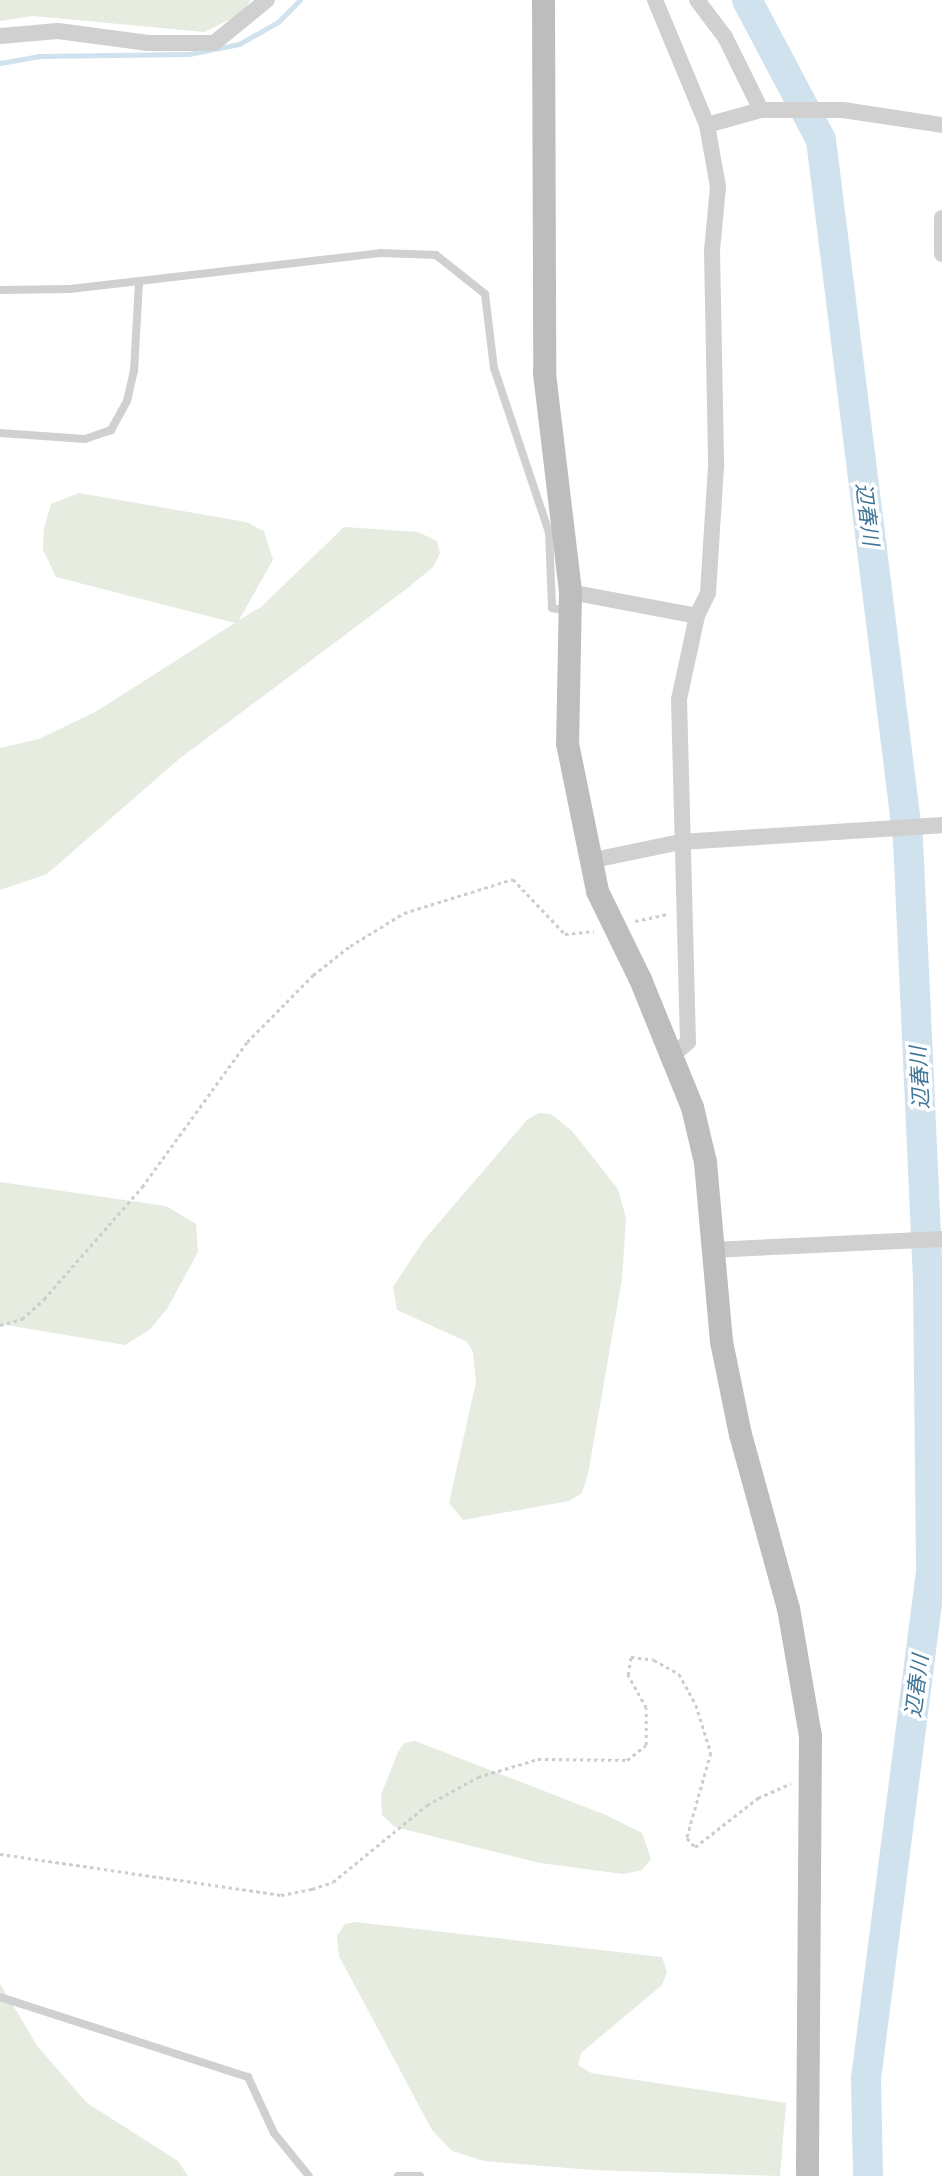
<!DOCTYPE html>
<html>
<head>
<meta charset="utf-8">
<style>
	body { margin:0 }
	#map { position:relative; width:942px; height:2176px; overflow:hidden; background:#fff; font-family:Ubuntu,"Noto Sans JP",sans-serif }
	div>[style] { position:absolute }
	.green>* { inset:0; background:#e6ecdf }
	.stream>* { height:5px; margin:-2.5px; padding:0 2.5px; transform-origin:2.5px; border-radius:2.5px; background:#cfe2ee }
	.river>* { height:30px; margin:-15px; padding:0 15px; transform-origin:15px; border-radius:15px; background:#cfe2ee }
	.path>* { height:2.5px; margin-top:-1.25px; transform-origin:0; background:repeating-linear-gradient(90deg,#cdcdcd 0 3.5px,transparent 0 7px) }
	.lane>* { height:8px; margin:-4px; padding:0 4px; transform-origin:4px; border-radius:4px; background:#d0d0d0 }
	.street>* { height:16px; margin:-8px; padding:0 8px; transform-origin:8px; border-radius:8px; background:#d0d0d0 }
	.secondary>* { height:23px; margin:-11.5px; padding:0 11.5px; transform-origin:11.5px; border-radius:11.5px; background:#bdbdbd }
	span { translate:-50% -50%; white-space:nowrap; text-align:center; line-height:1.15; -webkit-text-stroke:7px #fff; paint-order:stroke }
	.water-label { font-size:21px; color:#3f7597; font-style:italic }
</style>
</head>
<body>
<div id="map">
	<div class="green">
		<div style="clip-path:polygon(0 0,251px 0,241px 14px,204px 32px,33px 16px,0 21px)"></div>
		<div style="clip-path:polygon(79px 493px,246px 522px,264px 531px,273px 560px,239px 620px,261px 607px,344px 527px,418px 532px,437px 541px,440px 553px,433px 567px,409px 587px,179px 759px,47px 874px,0 890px,0 748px,39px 739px,97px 711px,235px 623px,56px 577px,43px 550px,44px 528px,51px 504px)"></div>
		<div style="clip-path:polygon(539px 1113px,551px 1114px,572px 1131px,618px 1189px,626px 1218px,622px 1279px,588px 1474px,582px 1493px,569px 1501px,463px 1520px,449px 1503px,476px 1382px,473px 1352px,467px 1342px,397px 1310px,393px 1287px,424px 1240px,527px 1120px)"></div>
		<div style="clip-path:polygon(0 1182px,166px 1206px,196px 1224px,198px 1252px,167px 1309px,149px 1330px,125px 1345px,0 1324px)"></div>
		<div style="clip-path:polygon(415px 1741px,606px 1815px,642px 1833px,651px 1859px,642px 1870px,623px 1874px,540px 1863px,395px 1827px,382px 1815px,381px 1795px,398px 1752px,404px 1743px)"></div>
		<div style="clip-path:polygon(356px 1922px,662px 1957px,667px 1972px,662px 1985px,581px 2053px,578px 2065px,591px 2073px,786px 2103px,780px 2176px,592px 2170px,484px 2161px,452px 2151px,432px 2130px,339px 1956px,337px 1936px,345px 1924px)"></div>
		<div style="clip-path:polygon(0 1984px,38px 2047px,87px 2103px,178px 2161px,188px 2176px,0 2176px)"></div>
	</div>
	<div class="stream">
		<div style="left:0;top:63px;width:39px;rotate:-10deg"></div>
		<div style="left:38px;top:56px;width:151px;rotate:-0.8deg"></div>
		<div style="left:189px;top:54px;width:51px;rotate:-11.3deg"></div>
		<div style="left:239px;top:44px;width:45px;rotate:-29.4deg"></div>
		<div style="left:278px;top:22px;width:31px;rotate:-45deg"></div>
	</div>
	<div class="river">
		<div style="left:747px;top:0;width:158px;rotate:62.1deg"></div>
		<div style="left:821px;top:140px;width:704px;rotate:82.91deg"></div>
		<div style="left:908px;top:839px;width:441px;rotate:87.4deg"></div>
		<div style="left:928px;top:1280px;width:292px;rotate:89.4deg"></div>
		<div style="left:931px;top:1572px;width:511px;rotate:97.31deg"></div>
		<div style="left:866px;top:2079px;width:97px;rotate:88.8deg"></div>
	</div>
	<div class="path">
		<div style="left:635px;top:921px;width:35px;rotate:-12deg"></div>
		<div style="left:0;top:1325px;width:23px;rotate:-15deg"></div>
		<div style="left:22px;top:1319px;width:30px;rotate:-42deg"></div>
		<div style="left:44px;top:1299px;width:149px;rotate:-48.8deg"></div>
		<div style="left:142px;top:1187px;width:179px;rotate:-54.1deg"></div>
		<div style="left:247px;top:1042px;width:94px;rotate:-45.4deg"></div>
		<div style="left:313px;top:975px;width:47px;rotate:-38.1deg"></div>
		<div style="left:350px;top:946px;width:63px;rotate:-31.4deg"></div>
		<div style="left:404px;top:913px;width:114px;rotate:-17.3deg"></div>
		<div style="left:513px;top:879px;width:76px;rotate:46.6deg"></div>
		<div style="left:565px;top:934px;width:29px;rotate:-6deg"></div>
		<div style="left:0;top:1854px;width:284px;rotate:8.3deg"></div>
		<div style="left:281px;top:1895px;width:32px;rotate:-11deg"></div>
		<div style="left:312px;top:1889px;width:22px;rotate:-18deg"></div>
		<div style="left:333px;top:1882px;width:122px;rotate:-39.3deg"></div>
		<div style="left:427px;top:1805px;width:58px;rotate:-28.8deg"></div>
		<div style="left:478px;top:1777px;width:63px;rotate:-16.7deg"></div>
		<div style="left:538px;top:1759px;width:89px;rotate:0.6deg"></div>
		<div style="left:627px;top:1760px;width:24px;rotate:-38deg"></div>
		<div style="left:646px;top:1745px;width:37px;rotate:-90deg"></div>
		<div style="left:646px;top:1708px;width:38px;rotate:-119deg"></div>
		<div style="left:628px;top:1675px;width:18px;rotate:-81deg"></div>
		<div style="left:631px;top:1657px;width:23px;rotate:7deg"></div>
		<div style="left:654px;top:1660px;width:29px;rotate:29deg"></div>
		<div style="left:679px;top:1674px;width:35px;rotate:61deg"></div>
		<div style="left:696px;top:1705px;width:50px;rotate:72.6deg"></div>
		<div style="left:711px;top:1753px;width:88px;rotate:105.8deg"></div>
		<div style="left:687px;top:1838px;width:12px;rotate:48deg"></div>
		<div style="left:695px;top:1847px;width:80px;rotate:-37.9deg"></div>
		<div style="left:758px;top:1798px;width:36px;rotate:-24deg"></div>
	</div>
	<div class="lane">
		<div style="left:0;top:290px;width:70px;rotate:-0.8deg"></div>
		<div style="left:70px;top:289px;width:312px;rotate:-6.6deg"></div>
		<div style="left:380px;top:253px;width:56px;rotate:2deg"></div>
		<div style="left:436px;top:255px;width:63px;rotate:38.5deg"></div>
		<div style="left:485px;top:294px;width:75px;rotate:83.1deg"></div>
		<div style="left:494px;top:368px;width:173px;rotate:71.5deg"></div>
		<div style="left:549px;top:532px;width:76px;rotate:87.7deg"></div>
		<div style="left:552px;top:608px;width:15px;rotate:11deg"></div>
		<div style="left:0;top:433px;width:85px;rotate:4deg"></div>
		<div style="left:85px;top:439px;width:28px;rotate:-19deg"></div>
		<div style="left:111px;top:430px;width:33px;rotate:-61deg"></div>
		<div style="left:127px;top:401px;width:31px;rotate:-77deg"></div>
		<div style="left:134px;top:371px;width:90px;rotate:-86.8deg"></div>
		<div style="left:0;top:1997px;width:261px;rotate:17.9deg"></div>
		<div style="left:248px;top:2077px;width:62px;rotate:65.1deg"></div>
		<div style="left:274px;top:2133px;width:55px;rotate:50.9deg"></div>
		<div style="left:398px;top:2176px;width:22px"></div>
	</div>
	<div class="street">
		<div style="left:655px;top:0;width:135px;rotate:67.4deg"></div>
		<div style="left:707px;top:125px;width:63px;rotate:79.9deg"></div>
		<div style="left:718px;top:187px;width:63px;rotate:95.4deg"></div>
		<div style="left:712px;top:250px;width:216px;rotate:88.9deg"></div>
		<div style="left:716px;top:466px;width:127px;rotate:93.6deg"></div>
		<div style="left:708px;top:593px;width:25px;rotate:116deg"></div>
		<div style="left:697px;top:616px;width:85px;rotate:102.2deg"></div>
		<div style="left:679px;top:699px;width:343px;rotate:88.5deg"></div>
		<div style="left:688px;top:1042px;width:21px;rotate:139deg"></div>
		<div style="left:697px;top:0;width:46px;rotate:52.9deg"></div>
		<div style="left:725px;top:37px;width:81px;rotate:63.7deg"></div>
		<div style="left:0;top:36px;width:58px;rotate:-4.9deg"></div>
		<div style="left:58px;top:31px;width:91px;rotate:7.6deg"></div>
		<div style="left:148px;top:43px;width:66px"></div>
		<div style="left:214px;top:43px;width:68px;rotate:-39.1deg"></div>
		<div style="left:707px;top:125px;width:56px;rotate:-15.5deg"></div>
		<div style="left:761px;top:110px;width:82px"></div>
		<div style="left:843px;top:110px;width:100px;rotate:8.6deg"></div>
		<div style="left:942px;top:218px;width:36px;rotate:90deg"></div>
		<div style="left:570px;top:592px;width:129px;rotate:10.7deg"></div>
		<div style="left:589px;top:861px;width:94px;rotate:-11.7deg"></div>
		<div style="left:681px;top:842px;width:262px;rotate:-3.7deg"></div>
		<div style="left:710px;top:1250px;width:232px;rotate:-2.7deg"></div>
	</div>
	<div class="secondary">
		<div style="left:543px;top:0;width:373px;rotate:89.8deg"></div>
		<div style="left:544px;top:373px;width:221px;rotate:83.2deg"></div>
		<div style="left:570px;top:592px;width:151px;rotate:91.1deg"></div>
		<div style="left:567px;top:743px;width:151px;rotate:78.5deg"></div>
		<div style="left:597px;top:891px;width:98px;rotate:64deg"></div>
		<div style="left:640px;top:979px;width:138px;rotate:67.9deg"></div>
		<div style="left:692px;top:1107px;width:57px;rotate:76.7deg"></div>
		<div style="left:705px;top:1162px;width:180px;rotate:84.9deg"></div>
		<div style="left:721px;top:1341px;width:95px;rotate:78.5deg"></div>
		<div style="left:740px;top:1434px;width:180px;rotate:74.6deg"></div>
		<div style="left:788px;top:1608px;width:130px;rotate:80.2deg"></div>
		<div style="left:810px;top:1736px;width:440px;rotate:90.4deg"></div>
	</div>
	<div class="water-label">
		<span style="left:868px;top:514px;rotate:83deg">辺春川</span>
		<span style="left:919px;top:1078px;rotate:-93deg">辺春川</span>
		<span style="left:916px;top:1686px;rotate:-83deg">辺春川</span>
	</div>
</div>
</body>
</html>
